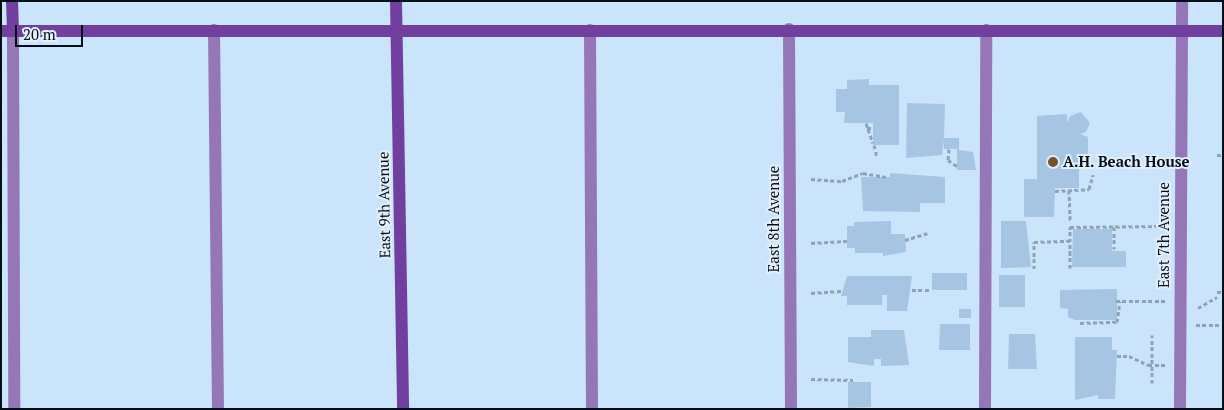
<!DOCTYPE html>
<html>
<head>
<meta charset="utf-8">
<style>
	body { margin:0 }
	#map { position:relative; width:1224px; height:410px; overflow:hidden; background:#cae4fb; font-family:"PT Serif",serif }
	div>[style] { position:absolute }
	.building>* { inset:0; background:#a6c5e2 }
	.path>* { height:3px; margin-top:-1.5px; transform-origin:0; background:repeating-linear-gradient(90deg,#8ea3b6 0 4px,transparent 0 6.5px) }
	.lane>* { height:12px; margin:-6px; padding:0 6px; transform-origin:6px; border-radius:6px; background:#9576b6 }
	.street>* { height:12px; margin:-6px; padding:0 6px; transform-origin:6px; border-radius:6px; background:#9576b6 }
	.secondary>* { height:12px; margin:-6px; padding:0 6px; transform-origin:6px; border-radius:6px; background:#713f9e }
	.dots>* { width:14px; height:14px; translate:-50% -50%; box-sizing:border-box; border:2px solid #e2effb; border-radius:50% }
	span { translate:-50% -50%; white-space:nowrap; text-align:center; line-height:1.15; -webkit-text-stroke:4px #e2effb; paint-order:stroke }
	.poi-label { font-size:15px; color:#040e17; font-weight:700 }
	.left { translate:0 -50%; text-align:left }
	.street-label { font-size:15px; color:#040e17 }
	.frame { position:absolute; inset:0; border:2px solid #040e17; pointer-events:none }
	.scale { position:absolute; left:15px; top:25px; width:68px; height:22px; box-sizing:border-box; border:2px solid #040e17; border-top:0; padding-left:6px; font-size:15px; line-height:18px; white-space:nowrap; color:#040e17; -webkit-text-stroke:4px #e2effb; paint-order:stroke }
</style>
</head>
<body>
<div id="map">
	<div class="building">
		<div style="clip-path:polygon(869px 79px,869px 85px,899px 85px,899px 145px,873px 145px,873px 123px,844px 123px,845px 112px,836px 112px,836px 89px,847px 89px,847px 80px)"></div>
		<div style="clip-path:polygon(907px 103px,945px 104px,944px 138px,959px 138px,959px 150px,973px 152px,976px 170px,957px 170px,957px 149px,944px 149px,944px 140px,942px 155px,906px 158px)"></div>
		<div style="clip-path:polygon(1081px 112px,1090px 123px,1086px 132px,1080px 134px,1088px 137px,1088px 156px,1079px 156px,1079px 188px,1055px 188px,1054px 217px,1024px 217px,1024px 179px,1037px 179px,1037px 116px,1067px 114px,1067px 123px,1070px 116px)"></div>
		<div style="clip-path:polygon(890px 173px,945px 177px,945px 203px,920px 203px,920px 212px,863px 211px,861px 177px,890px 177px)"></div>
		<div style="clip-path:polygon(891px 221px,891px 234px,905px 234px,906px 252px,883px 256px,883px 253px,855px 253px,855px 248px,847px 248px,847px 226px,854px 226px,854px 222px)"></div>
		<div style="clip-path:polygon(1001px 221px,1026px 221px,1031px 267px,1001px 268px)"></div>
		<div style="clip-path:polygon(1073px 229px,1112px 229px,1112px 251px,1126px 251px,1126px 267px,1072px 267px)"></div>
		<div style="clip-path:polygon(932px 273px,967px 273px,967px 290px,932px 290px)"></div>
		<div style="clip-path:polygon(999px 275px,1025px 275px,1025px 307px,999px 307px)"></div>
		<div style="clip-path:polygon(847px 276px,912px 276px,907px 311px,887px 311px,887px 295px,882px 295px,882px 305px,847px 305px,847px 296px,841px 296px)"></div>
		<div style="clip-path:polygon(1117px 289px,1117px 320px,1075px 320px,1068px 317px,1068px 309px,1060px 308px,1060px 290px)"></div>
		<div style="clip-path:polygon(959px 309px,971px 309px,971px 318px,959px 318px)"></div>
		<div style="clip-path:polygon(940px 324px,970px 324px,970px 350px,939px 350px)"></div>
		<div style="clip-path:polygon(871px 330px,904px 330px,909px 365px,881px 366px,881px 359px,874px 359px,874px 366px,848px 362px,848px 337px,871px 337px)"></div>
		<div style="clip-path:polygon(1009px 334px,1035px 334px,1037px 369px,1008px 369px)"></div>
		<div style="clip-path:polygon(1075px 337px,1112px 337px,1112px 350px,1117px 350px,1115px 399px,1098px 399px,1098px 395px,1075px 400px)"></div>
		<div style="clip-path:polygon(848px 382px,871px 382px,871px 407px,848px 408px)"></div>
	</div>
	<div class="path">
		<div style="left:866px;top:123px;width:21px;rotate:71deg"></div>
		<div style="left:867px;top:128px;width:6px"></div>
		<div style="left:874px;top:145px;width:12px;rotate:76deg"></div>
		<div style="left:949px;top:149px;width:11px;rotate:95deg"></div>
		<div style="left:948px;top:160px;width:11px;rotate:34deg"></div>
		<div style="left:1217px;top:155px;width:6px"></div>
		<div style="left:811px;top:179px;width:31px;rotate:4deg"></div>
		<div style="left:842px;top:181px;width:22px;rotate:-21deg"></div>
		<div style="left:863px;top:173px;width:23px;rotate:10deg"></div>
		<div style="left:1069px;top:190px;width:30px;rotate:88deg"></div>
		<div style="left:1055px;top:191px;width:34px;rotate:-3deg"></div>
		<div style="left:1089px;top:189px;width:15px;rotate:-74deg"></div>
		<div style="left:1114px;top:227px;width:22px;rotate:90deg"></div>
		<div style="left:905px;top:240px;width:24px;rotate:-17deg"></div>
		<div style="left:811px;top:243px;width:36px;rotate:-3deg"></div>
		<div style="left:1070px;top:268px;width:41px;rotate:-90deg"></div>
		<div style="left:1070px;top:227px;width:95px;rotate:-0.6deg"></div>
		<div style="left:1034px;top:269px;width:27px;rotate:-90deg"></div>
		<div style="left:1034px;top:242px;width:36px;rotate:-2deg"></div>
		<div style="left:912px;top:290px;width:19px"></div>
		<div style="left:1217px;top:292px;width:6px"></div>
		<div style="left:811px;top:293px;width:30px;rotate:-4deg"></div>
		<div style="left:1116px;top:301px;width:49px"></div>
		<div style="left:1198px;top:308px;width:22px;rotate:-30deg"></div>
		<div style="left:1080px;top:323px;width:37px;rotate:-2deg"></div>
		<div style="left:1117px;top:322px;width:21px;rotate:-82deg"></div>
		<div style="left:1196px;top:325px;width:27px"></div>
		<div style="left:1117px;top:356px;width:12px"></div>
		<div style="left:1129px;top:356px;width:21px;rotate:25deg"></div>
		<div style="left:1148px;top:365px;width:17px"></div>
		<div style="left:811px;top:379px;width:42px;rotate:1.4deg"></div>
		<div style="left:1152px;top:383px;width:48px;rotate:-90deg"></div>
	</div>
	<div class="lane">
		<div style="left:214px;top:30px;width:379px;rotate:89.4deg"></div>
		<div style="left:590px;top:30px;width:379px;rotate:89.7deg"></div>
		<div style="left:985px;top:409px;width:379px;rotate:-89.8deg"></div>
	</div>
	<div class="street">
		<div style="left:789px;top:29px;width:380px;rotate:89.7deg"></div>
		<div style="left:13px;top:31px;width:378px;rotate:89.8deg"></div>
		<div style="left:1180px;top:409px;width:408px;rotate:-89.7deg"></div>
	</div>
	<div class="secondary">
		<div style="left:12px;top:1px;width:30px;rotate:88deg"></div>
		<div style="left:396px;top:1px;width:408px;rotate:89deg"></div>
		<div style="left:1px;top:31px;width:1222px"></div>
	</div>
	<div class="dots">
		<div style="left:1053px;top:162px;background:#76522c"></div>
	</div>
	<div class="poi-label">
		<span class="left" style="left:1063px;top:162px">A.H. Beach House</span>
	</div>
	<div class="street-label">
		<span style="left:384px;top:205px;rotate:-91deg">East 9th Avenue</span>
		<span style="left:774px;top:219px;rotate:-90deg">East 8th Avenue</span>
		<span style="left:1164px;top:235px;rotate:-90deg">East 7th Avenue</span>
	</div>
	<div class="frame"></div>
	<div class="scale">20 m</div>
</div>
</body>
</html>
